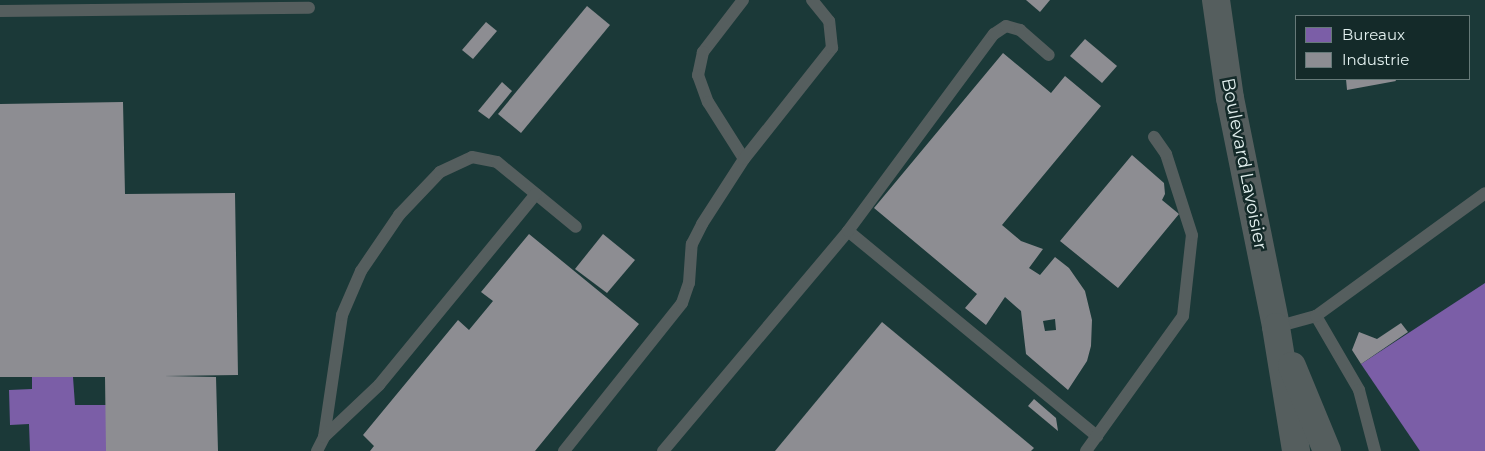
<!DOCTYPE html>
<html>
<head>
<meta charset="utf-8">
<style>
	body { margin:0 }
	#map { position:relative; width:1485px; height:451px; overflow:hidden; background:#232f2e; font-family:Montserrat,sans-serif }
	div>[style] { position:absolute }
	.built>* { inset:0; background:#1b3938 }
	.offices>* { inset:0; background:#7b5ea7 }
	.industry>* { inset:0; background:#8d8d92 }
	.service>* { height:12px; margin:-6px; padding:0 6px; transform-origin:6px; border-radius:6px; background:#555e5e }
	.secondary>* { height:28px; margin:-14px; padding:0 14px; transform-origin:14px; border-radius:14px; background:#555e5e }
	span { translate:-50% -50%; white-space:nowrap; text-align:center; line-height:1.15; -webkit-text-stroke:5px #142a29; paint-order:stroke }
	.street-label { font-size:18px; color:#e2f0ef }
	.legend { position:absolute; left:1295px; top:15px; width:175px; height:65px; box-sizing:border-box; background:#142a29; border:1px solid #667978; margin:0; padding:6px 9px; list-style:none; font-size:15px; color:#e2f0ef }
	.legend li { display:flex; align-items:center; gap:10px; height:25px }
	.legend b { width:25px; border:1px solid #667978 }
</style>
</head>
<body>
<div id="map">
	<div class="built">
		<div style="clip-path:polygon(evenodd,0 0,1485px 0,1485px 451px,0 451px,0 0,1296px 16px,1469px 16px,1469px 79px,1296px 79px,1296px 16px)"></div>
	</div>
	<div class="offices">
		<div style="clip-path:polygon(1485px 283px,1485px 451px,1420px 451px,1361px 364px)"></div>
		<div style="clip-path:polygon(32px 376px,73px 377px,75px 405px,106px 405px,106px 451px,30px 451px,29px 424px,10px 425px,9px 390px,32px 389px)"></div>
	</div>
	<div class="industry">
		<div style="clip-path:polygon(1026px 0,1050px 0,1040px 12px)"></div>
		<div style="clip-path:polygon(587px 6px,610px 25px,521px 133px,498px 114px)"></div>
		<div style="clip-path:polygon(486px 22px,497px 31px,473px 59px,462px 50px)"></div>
		<div style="clip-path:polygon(1085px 39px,1117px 66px,1102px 83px,1070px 56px)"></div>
		<div style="clip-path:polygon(evenodd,1003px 53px,1051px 93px,1065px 76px,1101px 106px,1002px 225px,1021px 241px,1043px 249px,1029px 268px,1040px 275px,1055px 257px,1069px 268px,1085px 291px,1092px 320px,1091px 346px,1087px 361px,1068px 390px,1026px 354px,1021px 311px,1005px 297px,986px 325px,965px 308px,977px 294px,874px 208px,1003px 53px,1055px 319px,1056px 330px,1045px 331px,1043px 321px,1055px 319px)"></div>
		<div style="clip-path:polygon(1346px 79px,1395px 79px,1396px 81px,1347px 90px)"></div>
		<div style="clip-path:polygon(502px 82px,512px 91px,489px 119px,478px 111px)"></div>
		<div style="clip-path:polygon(123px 102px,125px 194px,235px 193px,238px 375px,164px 376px,216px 377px,218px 451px,106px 451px,105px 377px,0 377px,0 104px)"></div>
		<div style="clip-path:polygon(1132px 155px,1164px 183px,1165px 194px,1162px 200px,1179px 214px,1118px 288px,1060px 241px)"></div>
		<div style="clip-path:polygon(529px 234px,639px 324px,535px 451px,370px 451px,374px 446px,363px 435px,458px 320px,469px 330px,493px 301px,481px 292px)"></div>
		<div style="clip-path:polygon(603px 234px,635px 260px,607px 293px,575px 269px)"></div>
		<div style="clip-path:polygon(882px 322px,1034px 448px,1031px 451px,775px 451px)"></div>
		<div style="clip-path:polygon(1401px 323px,1408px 332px,1361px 364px,1352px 350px,1359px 332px,1377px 339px)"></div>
		<div style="clip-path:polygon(1034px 399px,1056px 418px,1058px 431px,1028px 406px)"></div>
	</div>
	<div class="service">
		<div style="left:743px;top:0;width:66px;rotate:127.6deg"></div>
		<div style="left:703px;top:52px;width:24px;rotate:102deg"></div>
		<div style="left:698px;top:75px;width:29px;rotate:70deg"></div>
		<div style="left:708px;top:102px;width:67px;rotate:57.7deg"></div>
		<div style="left:0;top:11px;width:309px;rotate:-0.6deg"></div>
		<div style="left:848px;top:231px;width:323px;rotate:39.5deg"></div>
		<div style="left:1316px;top:316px;width:86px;rotate:59.8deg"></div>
		<div style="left:1359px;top:390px;width:63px;rotate:75.3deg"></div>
		<div style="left:1276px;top:327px;width:41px;rotate:-15.4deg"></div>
		<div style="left:1316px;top:316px;width:209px;rotate:-36deg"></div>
		<div style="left:324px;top:437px;width:123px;rotate:-81.6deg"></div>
		<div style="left:342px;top:315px;width:48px;rotate:-66.6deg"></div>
		<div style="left:361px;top:271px;width:68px;rotate:-55.8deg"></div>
		<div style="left:399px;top:215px;width:59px;rotate:-46.4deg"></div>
		<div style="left:440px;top:172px;width:35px;rotate:-25deg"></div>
		<div style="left:472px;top:157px;width:25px;rotate:11deg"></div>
		<div style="left:497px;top:162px;width:102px;rotate:39.4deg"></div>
		<div style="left:317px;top:451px;width:16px;rotate:-63deg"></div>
		<div style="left:324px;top:437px;width:76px;rotate:-43.4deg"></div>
		<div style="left:379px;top:385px;width:247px;rotate:-50.6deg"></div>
		<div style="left:564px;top:451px;width:189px;rotate:-51.4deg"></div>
		<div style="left:682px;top:303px;width:21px;rotate:-71deg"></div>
		<div style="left:689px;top:283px;width:39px;rotate:-86deg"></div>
		<div style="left:692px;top:244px;width:22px;rotate:-63deg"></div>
		<div style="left:702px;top:224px;width:77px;rotate:-57.1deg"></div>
		<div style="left:744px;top:159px;width:142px;rotate:-51.6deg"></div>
		<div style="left:832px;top:48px;width:27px;rotate:-96deg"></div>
		<div style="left:829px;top:21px;width:27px;rotate:-129deg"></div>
		<div style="left:663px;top:451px;width:287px;rotate:-49.9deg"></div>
		<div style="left:848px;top:231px;width:245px;rotate:-53.5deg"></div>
		<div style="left:994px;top:34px;width:14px;rotate:-34deg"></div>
		<div style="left:1006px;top:26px;width:15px;rotate:16deg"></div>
		<div style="left:1020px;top:30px;width:38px;rotate:41deg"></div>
		<div style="left:1086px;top:451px;width:166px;rotate:-54.3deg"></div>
		<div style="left:1183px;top:316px;width:81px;rotate:-83.7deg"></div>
		<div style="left:1192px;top:235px;width:85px;rotate:-107.8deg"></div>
		<div style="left:1166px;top:154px;width:21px;rotate:-125deg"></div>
	</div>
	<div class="secondary">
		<div style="left:1216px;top:0;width:99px;rotate:81.9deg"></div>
		<div style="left:1230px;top:98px;width:234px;rotate:78.6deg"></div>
		<div style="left:1276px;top:327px;width:126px;rotate:80.8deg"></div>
		<div style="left:1292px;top:366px;width:92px;rotate:67.6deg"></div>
	</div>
	<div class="street-label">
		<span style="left:1244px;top:164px;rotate:79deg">Boulevard Lavoisier</span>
	</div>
	<ul class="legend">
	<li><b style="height:14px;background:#7b5ea7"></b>Bureaux</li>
	<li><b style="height:14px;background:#8d8d92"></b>Industrie</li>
	</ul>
</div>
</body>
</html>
